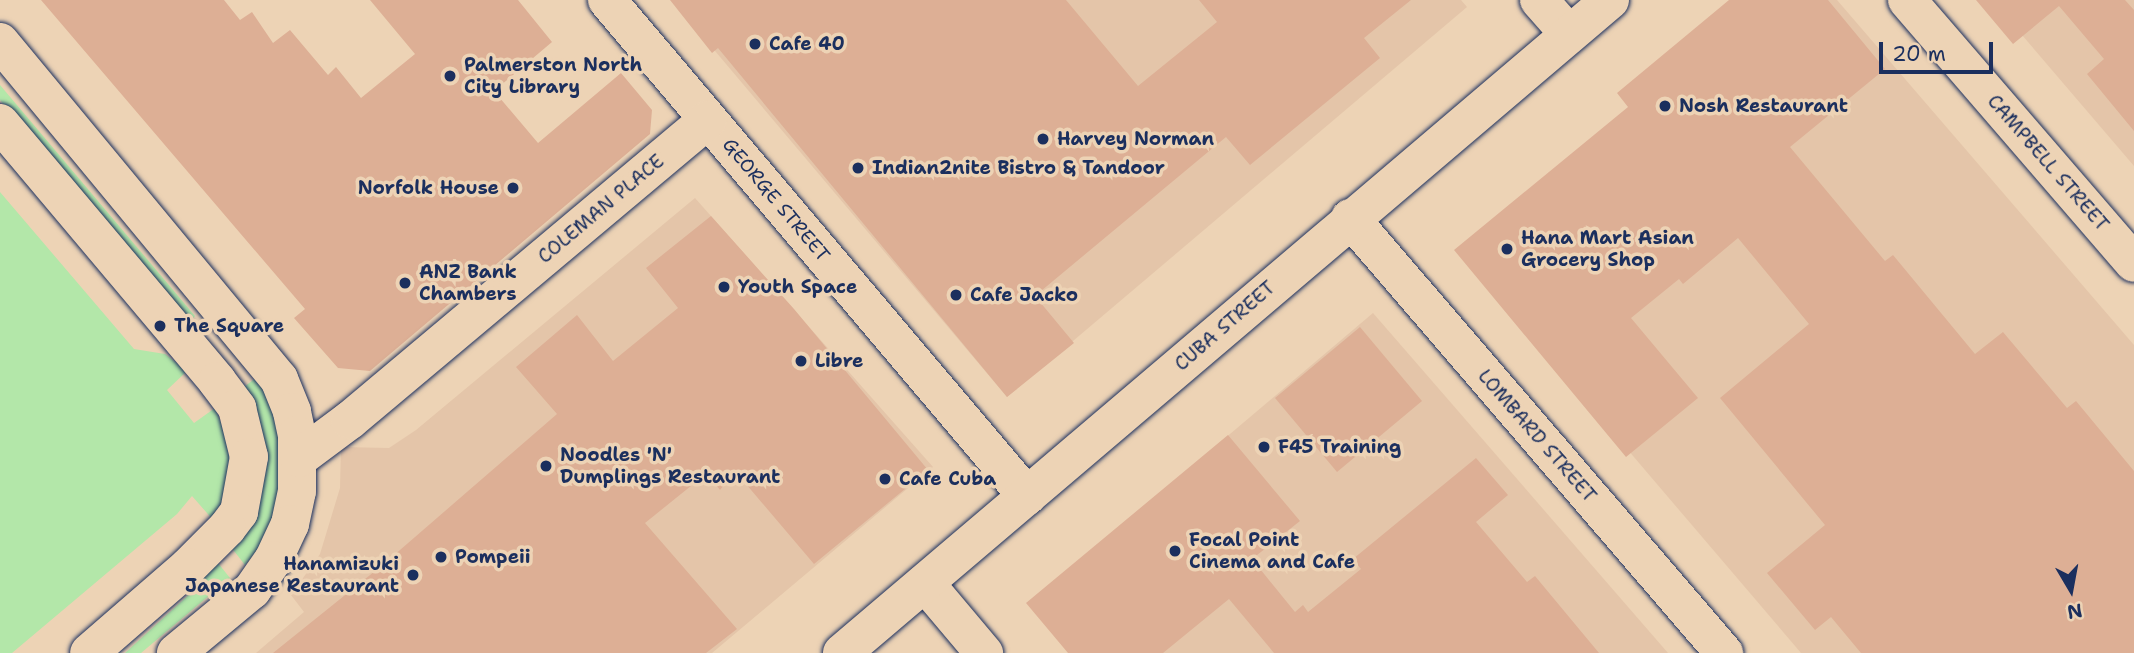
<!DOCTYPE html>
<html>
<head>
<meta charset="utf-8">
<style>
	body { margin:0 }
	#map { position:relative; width:2134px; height:653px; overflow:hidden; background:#edd3b5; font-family:"Shantell Sans",sans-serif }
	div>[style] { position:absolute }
	.built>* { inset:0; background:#e4c5a9 }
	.green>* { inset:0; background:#b3e7a9 }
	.building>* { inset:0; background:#ddaf95 }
	.roads { filter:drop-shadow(0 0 2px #1b2f5e) drop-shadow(0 0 2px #1b2f5e) }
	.minor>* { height:38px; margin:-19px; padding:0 19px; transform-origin:19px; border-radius:19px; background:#edd3b5 }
	.dots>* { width:19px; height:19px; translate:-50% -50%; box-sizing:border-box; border:4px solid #edd3b5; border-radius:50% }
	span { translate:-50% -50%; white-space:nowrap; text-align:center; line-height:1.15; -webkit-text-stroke:7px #edd3b5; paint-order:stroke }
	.poi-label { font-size:19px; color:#1b2f5e; font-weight:700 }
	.left { translate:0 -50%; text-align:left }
	.right { translate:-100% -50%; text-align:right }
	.street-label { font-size:19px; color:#1b2f5e }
	.north { position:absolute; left:2036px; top:555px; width:70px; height:70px; -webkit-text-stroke:5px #edd3b5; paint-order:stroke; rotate:170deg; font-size:19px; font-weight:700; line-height:28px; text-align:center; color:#1b2f5e }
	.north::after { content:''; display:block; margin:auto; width:24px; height:32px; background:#1b2f5e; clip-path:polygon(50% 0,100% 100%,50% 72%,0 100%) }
	.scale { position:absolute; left:1879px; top:42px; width:114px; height:32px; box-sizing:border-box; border:4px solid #1b2f5e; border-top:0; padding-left:9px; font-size:21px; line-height:24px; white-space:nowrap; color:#1b2f5e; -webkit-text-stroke:5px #edd3b5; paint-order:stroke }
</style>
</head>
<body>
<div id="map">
	<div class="built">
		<div style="clip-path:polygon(672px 0,1461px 0,1467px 7px,1007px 397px)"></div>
		<div style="clip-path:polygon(1757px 0,1837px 0,2134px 345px,2134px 653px,1801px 653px,1460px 253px)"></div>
		<div style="clip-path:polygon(1992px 0,2134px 0,2134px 166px)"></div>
		<div style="clip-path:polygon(695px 198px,933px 467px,712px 653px,256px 653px,304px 612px,291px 595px,320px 554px,340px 488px,341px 447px,389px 448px,416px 430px)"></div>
		<div style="clip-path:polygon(1373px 313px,1668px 653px,1069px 653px,1029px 604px)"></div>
	</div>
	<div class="green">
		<div style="clip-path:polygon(0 85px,195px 316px,190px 322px,0 100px)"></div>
		<div style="clip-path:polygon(0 192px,134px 349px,165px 354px,187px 371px,167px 390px,194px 423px,215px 408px,229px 443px,231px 469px,227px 495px,214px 521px,192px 496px,177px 514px,12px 653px,0 653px)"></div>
		<div style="clip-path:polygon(261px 374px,270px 384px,283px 455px,274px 520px,262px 544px,245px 565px,227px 542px,244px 387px)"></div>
		<div style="clip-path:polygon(214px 558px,230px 578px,141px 653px,125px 653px,194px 590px)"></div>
	</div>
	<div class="building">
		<div style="clip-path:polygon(41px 0,224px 0,240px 20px,252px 12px,273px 43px,290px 30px,328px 75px,336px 67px,361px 98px,415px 54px,370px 0,518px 0,552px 42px,494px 91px,538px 143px,621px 73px,652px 110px,650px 134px,370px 371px,338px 368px,294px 318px,305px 309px)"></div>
		<div style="clip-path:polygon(670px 0,1066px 0,1138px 86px,1217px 22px,1199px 0,1411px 0,1364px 38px,1380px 58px,1250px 165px,1226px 137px,1035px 296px,1074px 343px,1007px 397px,718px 48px,712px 53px)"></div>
		<div style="clip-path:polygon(1729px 0,1828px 0,1885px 69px,1790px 147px,1885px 261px,1893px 255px,1975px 354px,2003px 332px,2067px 408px,2076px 401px,2134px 471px,2134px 653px,1861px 653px,1831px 617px,1815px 630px,1767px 573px,1825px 525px,1720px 398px,1809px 324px,1738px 238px,1683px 284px,1679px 279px,1631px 318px,1698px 398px,1626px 457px,1454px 250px,1628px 107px,1617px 93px)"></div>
		<div style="clip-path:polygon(1976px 0,2125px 0,2134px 10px,2134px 131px,2087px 74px,2104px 59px,2059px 6px,2013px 44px)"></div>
		<div style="clip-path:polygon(711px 216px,794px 309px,928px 470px,814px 564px,735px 471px,720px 490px,707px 473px,645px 523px,737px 629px,706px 653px,273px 653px,385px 563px,557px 414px,516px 367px,577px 315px,613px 361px,678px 308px,646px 268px)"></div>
		<div style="clip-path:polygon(1360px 327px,1422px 401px,1337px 472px,1275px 398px)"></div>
		<div style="clip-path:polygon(1228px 435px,1300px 521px,1252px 559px,1295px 612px,1303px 605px,1308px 612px,1361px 569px,1353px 559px,1476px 458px,1508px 495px,1476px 522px,1527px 582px,1535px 576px,1599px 653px,1274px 653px,1229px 599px,1163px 653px,1068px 653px,1026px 603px)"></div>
	</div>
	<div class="roads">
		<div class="minor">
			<div style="left:607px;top:0;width:650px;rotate:49.74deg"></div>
			<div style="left:1539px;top:0;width:45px;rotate:48.6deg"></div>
			<div style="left:1907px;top:0;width:347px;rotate:49.2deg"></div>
			<div style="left:0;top:42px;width:438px;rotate:50.4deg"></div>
			<div style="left:279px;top:379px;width:35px;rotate:68deg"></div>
			<div style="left:292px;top:412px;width:24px;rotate:78deg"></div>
			<div style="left:297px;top:435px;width:56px;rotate:90deg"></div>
			<div style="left:297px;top:491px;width:34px;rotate:102deg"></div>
			<div style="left:290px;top:524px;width:40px;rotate:115deg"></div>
			<div style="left:273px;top:560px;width:37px;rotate:125deg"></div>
			<div style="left:252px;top:590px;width:99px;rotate:140.3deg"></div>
			<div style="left:0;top:123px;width:337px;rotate:49.9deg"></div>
			<div style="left:217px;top:381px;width:34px;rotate:53deg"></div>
			<div style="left:237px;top:408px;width:50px;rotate:76.2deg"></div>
			<div style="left:249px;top:457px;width:56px;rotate:100.3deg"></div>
			<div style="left:239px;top:512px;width:20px;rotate:127deg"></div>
			<div style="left:227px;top:528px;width:55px;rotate:135deg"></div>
			<div style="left:188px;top:567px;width:131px;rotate:139deg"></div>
			<div style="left:1350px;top:218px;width:574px;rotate:49.31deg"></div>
			<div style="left:299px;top:458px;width:64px;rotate:-36.7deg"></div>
			<div style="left:350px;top:420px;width:467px;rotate:-40deg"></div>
			<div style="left:925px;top:583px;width:92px;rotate:49.9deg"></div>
			<div style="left:842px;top:653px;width:1008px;rotate:-40.37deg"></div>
		</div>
	</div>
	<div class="dots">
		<div style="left:755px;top:44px;background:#1b2f5e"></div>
		<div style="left:450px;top:76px;background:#1b2f5e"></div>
		<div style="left:1665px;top:106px;background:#1b2f5e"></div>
		<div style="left:1043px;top:139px;background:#1b2f5e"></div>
		<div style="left:858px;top:168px;background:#1b2f5e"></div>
		<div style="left:513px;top:188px;background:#1b2f5e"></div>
		<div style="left:1507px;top:249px;background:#1b2f5e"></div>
		<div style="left:405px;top:283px;background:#1b2f5e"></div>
		<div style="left:724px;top:287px;background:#1b2f5e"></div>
		<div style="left:956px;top:295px;background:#1b2f5e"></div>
		<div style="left:160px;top:326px;background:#1b2f5e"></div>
		<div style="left:801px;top:361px;background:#1b2f5e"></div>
		<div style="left:1264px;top:447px;background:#1b2f5e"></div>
		<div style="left:546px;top:466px;background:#1b2f5e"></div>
		<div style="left:885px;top:479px;background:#1b2f5e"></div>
		<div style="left:1175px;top:551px;background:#1b2f5e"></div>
		<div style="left:441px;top:557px;background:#1b2f5e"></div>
		<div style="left:413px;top:575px;background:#1b2f5e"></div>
	</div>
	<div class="poi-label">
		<span class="left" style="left:769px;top:44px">Cafe 40</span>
		<span class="left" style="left:464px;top:76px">Palmerston North<br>City Library</span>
		<span class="left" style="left:1679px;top:106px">Nosh Restaurant</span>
		<span class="left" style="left:1057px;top:139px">Harvey Norman</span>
		<span class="left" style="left:872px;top:168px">Indian2nite Bistro &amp; Tandoor</span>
		<span class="right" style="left:499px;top:188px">Norfolk House</span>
		<span class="left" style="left:1521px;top:249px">Hana Mart Asian<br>Grocery Shop</span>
		<span class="left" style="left:419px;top:283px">ANZ Bank<br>Chambers</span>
		<span class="left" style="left:738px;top:287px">Youth Space</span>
		<span class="left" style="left:970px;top:295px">Cafe Jacko</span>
		<span class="left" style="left:174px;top:326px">The Square</span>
		<span class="left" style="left:815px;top:361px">Libre</span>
		<span class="left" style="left:1278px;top:447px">F45 Training</span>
		<span class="left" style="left:560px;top:466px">Noodles 'N'<br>Dumplings Restaurant</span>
		<span class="left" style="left:899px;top:479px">Cafe Cuba</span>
		<span class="left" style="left:1189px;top:551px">Focal Point<br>Cinema and Cafe</span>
		<span class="left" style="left:455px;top:557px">Pompeii</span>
		<span class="right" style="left:399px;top:575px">Hanamizuki<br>Japanese Restaurant</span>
	</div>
	<div class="street-label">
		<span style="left:2048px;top:163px;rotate:49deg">CAMPBELL STREET</span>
		<span style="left:776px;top:200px;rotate:50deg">GEORGE STREET</span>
		<span style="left:601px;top:209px;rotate:-40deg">COLEMAN PLACE</span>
		<span style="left:1225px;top:326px;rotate:-41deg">CUBA STREET</span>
		<span style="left:1537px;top:436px;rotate:49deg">LOMBARD STREET</span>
	</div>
	<div class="north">N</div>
	<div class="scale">20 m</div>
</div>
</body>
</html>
